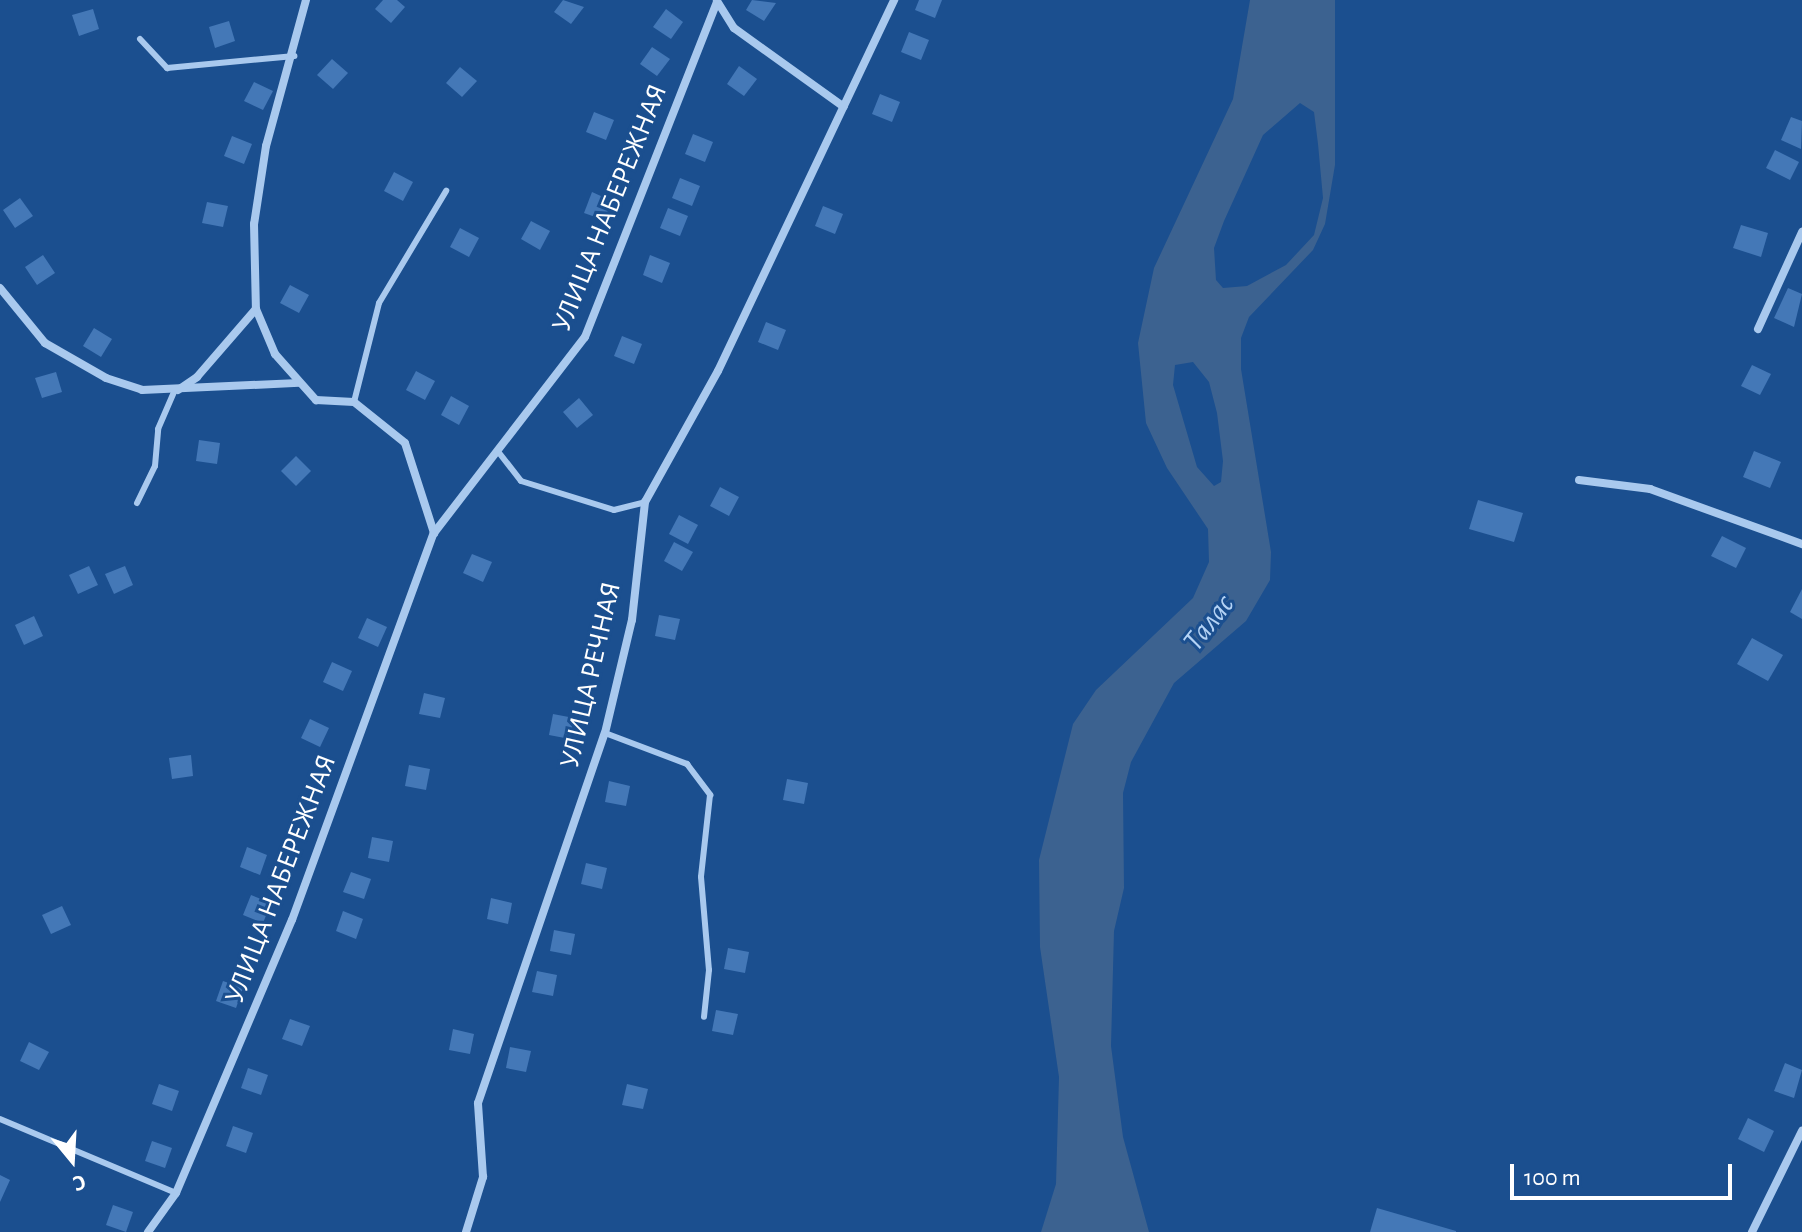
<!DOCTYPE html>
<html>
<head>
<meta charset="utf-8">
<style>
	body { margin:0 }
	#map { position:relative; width:1802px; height:1232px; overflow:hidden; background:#1b4f8f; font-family:"Alegreya Sans",sans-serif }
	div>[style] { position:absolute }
	.water>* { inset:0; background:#3c6290 }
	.building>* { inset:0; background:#4478b7 }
	.lane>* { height:6px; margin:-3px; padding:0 3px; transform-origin:3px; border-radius:3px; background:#a9c9ee }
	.street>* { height:8px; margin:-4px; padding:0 4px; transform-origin:4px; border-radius:4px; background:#a9c9ee }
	span { translate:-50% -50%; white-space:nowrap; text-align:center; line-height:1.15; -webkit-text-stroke:6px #1b4f8f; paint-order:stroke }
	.street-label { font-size:28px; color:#fff }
	.water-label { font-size:30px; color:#b5d3f5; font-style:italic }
	.north { position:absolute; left:32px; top:1120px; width:80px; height:80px; -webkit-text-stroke:6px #1b4f8f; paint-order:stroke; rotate:162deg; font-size:22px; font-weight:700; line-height:32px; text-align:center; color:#fff }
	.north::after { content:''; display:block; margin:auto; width:28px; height:36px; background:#fff; clip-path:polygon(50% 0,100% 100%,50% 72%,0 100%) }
	.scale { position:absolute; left:1510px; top:1164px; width:222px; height:36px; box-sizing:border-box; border:4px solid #fff; border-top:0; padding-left:10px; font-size:24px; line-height:28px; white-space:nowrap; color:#fff; -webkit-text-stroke:6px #1b4f8f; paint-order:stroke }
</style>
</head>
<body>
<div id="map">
	<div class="water">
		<div style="clip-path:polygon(evenodd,1250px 0,1335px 0,1335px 165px,1325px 224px,1313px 250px,1249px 317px,1241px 338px,1241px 369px,1271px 552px,1270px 580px,1246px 621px,1174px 683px,1131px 762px,1123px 793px,1124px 888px,1114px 931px,1111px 1046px,1123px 1137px,1149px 1232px,1041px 1232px,1056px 1184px,1059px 1077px,1040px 947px,1039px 860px,1073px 724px,1096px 690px,1193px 598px,1209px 562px,1208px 529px,1167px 468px,1146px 423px,1138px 343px,1154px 268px,1233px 99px,1250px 0,1300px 103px,1314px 112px,1318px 144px,1323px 198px,1314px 235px,1286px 265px,1247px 286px,1223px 288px,1216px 280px,1214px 248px,1224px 221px,1263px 135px,1300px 103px,1250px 0,1193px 362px,1209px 382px,1217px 413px,1223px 461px,1221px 482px,1214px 486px,1197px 467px,1173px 385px,1175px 365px,1193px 362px)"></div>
	</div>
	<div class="building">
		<div style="clip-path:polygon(383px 0,397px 0,405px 7px,391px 23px,375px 9px)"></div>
		<div style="clip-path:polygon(563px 0,584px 7px,571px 24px,554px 12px)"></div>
		<div style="clip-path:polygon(752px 0,776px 3px,764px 21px,746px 10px)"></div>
		<div style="clip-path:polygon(919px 0,942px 0,935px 18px,915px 10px)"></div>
		<div style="clip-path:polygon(93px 9px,99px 29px,79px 36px,72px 15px)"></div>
		<div style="clip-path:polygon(666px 9px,683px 22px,671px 39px,653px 27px)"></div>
		<div style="clip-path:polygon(229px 21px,235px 41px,215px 48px,209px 27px)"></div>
		<div style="clip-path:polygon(909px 32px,929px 40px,921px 60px,901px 52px)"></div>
		<div style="clip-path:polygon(652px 47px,670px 59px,657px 76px,640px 64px)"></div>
		<div style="clip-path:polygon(332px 59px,348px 73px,333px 89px,317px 75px)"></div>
		<div style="clip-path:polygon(739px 66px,757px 79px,744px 96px,727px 84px)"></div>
		<div style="clip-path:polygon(460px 67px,477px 81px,462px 97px,446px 83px)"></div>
		<div style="clip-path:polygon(254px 82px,273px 91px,263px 110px,244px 101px)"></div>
		<div style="clip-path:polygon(880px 94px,900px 102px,892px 122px,872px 114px)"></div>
		<div style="clip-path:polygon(594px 112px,614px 120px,606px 140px,586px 132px)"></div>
		<div style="clip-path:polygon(1791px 117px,1802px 121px,1801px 149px,1781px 140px)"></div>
		<div style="clip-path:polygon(693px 134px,713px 142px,705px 162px,685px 154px)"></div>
		<div style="clip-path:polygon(232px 136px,252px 144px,244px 164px,224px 156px)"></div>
		<div style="clip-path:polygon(1775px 150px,1799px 162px,1790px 180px,1766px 168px)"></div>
		<div style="clip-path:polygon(394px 172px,413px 182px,403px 201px,384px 191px)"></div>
		<div style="clip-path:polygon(680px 178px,700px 186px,692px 206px,672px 198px)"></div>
		<div style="clip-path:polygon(592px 192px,612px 201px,604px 220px,584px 213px)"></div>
		<div style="clip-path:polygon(20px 198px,33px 216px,15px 228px,3px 210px)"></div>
		<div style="clip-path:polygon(207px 202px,228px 206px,223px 227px,202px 223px)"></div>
		<div style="clip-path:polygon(823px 206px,843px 214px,835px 234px,815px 226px)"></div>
		<div style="clip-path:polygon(668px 208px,688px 216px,680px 236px,660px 228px)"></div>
		<div style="clip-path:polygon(531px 221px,550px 231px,540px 250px,521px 239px)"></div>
		<div style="clip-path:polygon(1741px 225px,1768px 233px,1761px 257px,1733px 248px)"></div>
		<div style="clip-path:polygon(460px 228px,479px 238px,469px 257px,450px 247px)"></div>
		<div style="clip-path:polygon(43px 255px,55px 273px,37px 285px,25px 267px)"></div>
		<div style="clip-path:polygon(650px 255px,670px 263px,662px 283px,643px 275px)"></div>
		<div style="clip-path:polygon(290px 285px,309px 295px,299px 313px,280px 303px)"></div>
		<div style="clip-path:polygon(1788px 288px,1802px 294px,1794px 327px,1774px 318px)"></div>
		<div style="clip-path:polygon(766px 322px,786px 330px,778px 350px,758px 342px)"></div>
		<div style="clip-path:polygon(94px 328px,112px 339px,101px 357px,83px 346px)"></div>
		<div style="clip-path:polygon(622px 336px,642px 344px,634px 364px,614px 356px)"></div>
		<div style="clip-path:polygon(1752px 365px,1771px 374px,1760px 395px,1741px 386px)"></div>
		<div style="clip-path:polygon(416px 371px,435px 381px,425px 400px,406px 390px)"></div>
		<div style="clip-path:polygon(56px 372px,62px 392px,42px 398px,35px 378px)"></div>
		<div style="clip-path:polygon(451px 396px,469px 406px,459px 425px,441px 415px)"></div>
		<div style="clip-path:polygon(579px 398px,593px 415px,577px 428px,563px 412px)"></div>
		<div style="clip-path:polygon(199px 440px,220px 443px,217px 464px,196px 461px)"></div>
		<div style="clip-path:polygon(1754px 451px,1781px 462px,1770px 488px,1743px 477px)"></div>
		<div style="clip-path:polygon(296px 456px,311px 471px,296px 486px,281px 471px)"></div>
		<div style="clip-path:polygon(720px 487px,739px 497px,729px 516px,710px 506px)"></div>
		<div style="clip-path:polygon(1478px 500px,1523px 513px,1514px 542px,1469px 529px)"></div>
		<div style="clip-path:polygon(679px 515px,698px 525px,688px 544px,669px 534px)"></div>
		<div style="clip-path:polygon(1722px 536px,1746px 548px,1736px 568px,1711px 556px)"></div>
		<div style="clip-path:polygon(674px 542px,693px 552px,682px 571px,664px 561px)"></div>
		<div style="clip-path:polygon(472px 554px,492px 562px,483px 582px,463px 573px)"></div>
		<div style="clip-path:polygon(89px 566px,98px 585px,78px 594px,69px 575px)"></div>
		<div style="clip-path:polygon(125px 566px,133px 585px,114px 594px,105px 574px)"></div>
		<div style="clip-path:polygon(1802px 589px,1802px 619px,1790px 612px)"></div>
		<div style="clip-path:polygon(659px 615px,680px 619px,675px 640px,655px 636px)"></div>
		<div style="clip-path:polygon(34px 616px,43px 636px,24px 645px,15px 625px)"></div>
		<div style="clip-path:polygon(367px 618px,387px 627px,378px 647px,358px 638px)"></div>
		<div style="clip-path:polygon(1752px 638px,1783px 655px,1768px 681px,1737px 664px)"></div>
		<div style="clip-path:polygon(332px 662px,352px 671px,343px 691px,323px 682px)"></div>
		<div style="clip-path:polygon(424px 693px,445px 698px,440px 718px,419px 714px)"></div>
		<div style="clip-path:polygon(553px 714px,574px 718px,570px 739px,549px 735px)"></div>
		<div style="clip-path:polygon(310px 719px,329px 728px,320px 747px,301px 738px)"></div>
		<div style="clip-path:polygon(191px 755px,193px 776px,172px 779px,169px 758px)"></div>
		<div style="clip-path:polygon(409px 765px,430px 769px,426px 790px,405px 786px)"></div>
		<div style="clip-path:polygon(787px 779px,808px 783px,804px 804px,783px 800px)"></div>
		<div style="clip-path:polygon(609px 781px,630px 786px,626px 806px,605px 802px)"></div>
		<div style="clip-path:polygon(372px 837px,393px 841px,389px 862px,368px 858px)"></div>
		<div style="clip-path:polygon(247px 847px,267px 855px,260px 875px,240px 867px)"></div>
		<div style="clip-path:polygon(586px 863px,607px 868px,602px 889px,581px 884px)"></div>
		<div style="clip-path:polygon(351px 872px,371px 879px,364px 899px,343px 892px)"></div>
		<div style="clip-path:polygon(251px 895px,271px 903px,263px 923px,243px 915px)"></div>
		<div style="clip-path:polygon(491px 898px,512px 903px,508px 924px,487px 919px)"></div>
		<div style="clip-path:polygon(62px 906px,71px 925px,51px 934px,42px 915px)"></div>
		<div style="clip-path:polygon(343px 911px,363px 919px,356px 939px,336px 931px)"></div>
		<div style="clip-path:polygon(554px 930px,575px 934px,571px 955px,550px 951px)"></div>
		<div style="clip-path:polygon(728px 948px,749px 952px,745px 973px,724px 969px)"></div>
		<div style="clip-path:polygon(537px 971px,557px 975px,553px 996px,532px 992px)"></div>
		<div style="clip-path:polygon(223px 981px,243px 988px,236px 1008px,216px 1001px)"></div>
		<div style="clip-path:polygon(716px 1010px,738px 1014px,733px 1035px,712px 1031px)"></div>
		<div style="clip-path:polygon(290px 1019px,310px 1026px,302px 1046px,282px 1039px)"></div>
		<div style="clip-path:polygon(453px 1029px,474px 1034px,470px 1054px,449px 1050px)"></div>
		<div style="clip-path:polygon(29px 1042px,49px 1052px,39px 1070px,20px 1061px)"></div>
		<div style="clip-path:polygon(510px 1047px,531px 1051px,526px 1072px,506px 1068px)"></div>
		<div style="clip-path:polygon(1785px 1063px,1802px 1070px,1794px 1098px,1774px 1091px)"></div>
		<div style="clip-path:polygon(248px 1068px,268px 1075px,261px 1095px,241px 1088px)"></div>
		<div style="clip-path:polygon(159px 1084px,179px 1091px,172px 1111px,152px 1104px)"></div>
		<div style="clip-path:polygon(627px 1084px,648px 1089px,643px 1109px,622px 1105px)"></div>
		<div style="clip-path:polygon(1748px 1118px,1774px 1131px,1764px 1152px,1738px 1139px)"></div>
		<div style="clip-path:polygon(233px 1126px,253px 1133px,246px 1153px,226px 1146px)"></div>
		<div style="clip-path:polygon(152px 1141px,172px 1148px,165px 1168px,145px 1161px)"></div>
		<div style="clip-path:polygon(0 1175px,10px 1180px,0 1202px)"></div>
		<div style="clip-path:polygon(113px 1205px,133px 1212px,126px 1232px,106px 1225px)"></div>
		<div style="clip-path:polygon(1377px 1208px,1456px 1231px,1456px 1232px,1370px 1232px)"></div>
	</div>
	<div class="lane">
		<div style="left:140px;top:39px;width:40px;rotate:47deg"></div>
		<div style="left:167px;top:68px;width:128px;rotate:-5.4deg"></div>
		<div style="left:354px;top:402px;width:102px;rotate:-75.8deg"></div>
		<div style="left:379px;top:303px;width:131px;rotate:-59.1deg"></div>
		<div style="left:500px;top:454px;width:34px;rotate:52deg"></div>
		<div style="left:521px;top:481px;width:97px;rotate:17.3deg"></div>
		<div style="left:614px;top:510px;width:32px;rotate:-14deg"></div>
		<div style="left:137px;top:503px;width:41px;rotate:-64.1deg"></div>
		<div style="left:155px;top:466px;width:37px;rotate:-85deg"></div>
		<div style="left:158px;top:429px;width:40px;rotate:-66.6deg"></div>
		<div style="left:605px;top:733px;width:88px;rotate:20.7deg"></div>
		<div style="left:687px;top:764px;width:39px;rotate:53deg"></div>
		<div style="left:710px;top:795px;width:82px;rotate:96.3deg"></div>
		<div style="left:701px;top:877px;width:93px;rotate:85.1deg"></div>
		<div style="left:709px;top:970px;width:47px;rotate:96.1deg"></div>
		<div style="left:0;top:1119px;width:191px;rotate:22.8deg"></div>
	</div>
	<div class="street">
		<div style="left:306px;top:0;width:151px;rotate:105.3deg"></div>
		<div style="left:266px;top:146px;width:79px;rotate:98.7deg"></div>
		<div style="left:254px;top:224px;width:85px;rotate:88.7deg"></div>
		<div style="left:256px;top:309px;width:49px;rotate:67.1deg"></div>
		<div style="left:275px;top:354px;width:62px;rotate:48.3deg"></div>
		<div style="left:316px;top:400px;width:38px;rotate:3deg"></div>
		<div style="left:354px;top:402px;width:65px;rotate:38.8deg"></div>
		<div style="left:405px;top:443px;width:95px;rotate:72.1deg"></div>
		<div style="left:717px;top:1px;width:32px;rotate:58deg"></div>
		<div style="left:734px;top:28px;width:135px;rotate:35.7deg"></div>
		<div style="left:0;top:288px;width:71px;rotate:50.7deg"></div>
		<div style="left:45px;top:343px;width:70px;rotate:29.8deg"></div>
		<div style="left:106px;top:378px;width:38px;rotate:18deg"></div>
		<div style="left:142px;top:390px;width:157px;rotate:-2.6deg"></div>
		<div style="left:1758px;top:329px;width:107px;rotate:-65.6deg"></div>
		<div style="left:178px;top:390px;width:23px;rotate:-34deg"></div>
		<div style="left:197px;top:377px;width:90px;rotate:-49.1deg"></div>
		<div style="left:1579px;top:480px;width:72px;rotate:7.2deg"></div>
		<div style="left:1650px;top:489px;width:162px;rotate:19.9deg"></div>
		<div style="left:148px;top:1232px;width:48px;rotate:-54.3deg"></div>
		<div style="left:176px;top:1193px;width:297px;rotate:-67deg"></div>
		<div style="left:292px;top:920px;width:412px;rotate:-69.9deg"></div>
		<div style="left:434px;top:533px;width:247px;rotate:-52.4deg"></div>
		<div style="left:585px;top:337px;width:360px;rotate:-68.5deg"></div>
		<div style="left:466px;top:1232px;width:58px;rotate:-72.8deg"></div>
		<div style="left:483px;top:1177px;width:74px;rotate:-93.9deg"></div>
		<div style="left:478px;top:1103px;width:391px;rotate:-71.1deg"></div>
		<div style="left:605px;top:733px;width:116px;rotate:-76.6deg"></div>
		<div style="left:632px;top:620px;width:119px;rotate:-83.7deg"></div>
		<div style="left:645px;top:502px;width:150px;rotate:-60.9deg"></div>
		<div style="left:718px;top:371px;width:411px;rotate:-64.6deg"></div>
		<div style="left:1752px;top:1232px;width:113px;rotate:-63.7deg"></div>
	</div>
	<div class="street-label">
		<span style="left:610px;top:208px;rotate:-68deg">УЛИЦА НАБЕРЕЖНАЯ</span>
		<span style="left:591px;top:675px;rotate:-77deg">УЛИЦА РЕЧНАЯ</span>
		<span style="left:281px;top:879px;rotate:-69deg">УЛИЦА НАБЕРЕЖНАЯ</span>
	</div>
	<div class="water-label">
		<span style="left:1209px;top:623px;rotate:-52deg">Талас</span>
	</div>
	<div class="north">С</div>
	<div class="scale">100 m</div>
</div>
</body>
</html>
